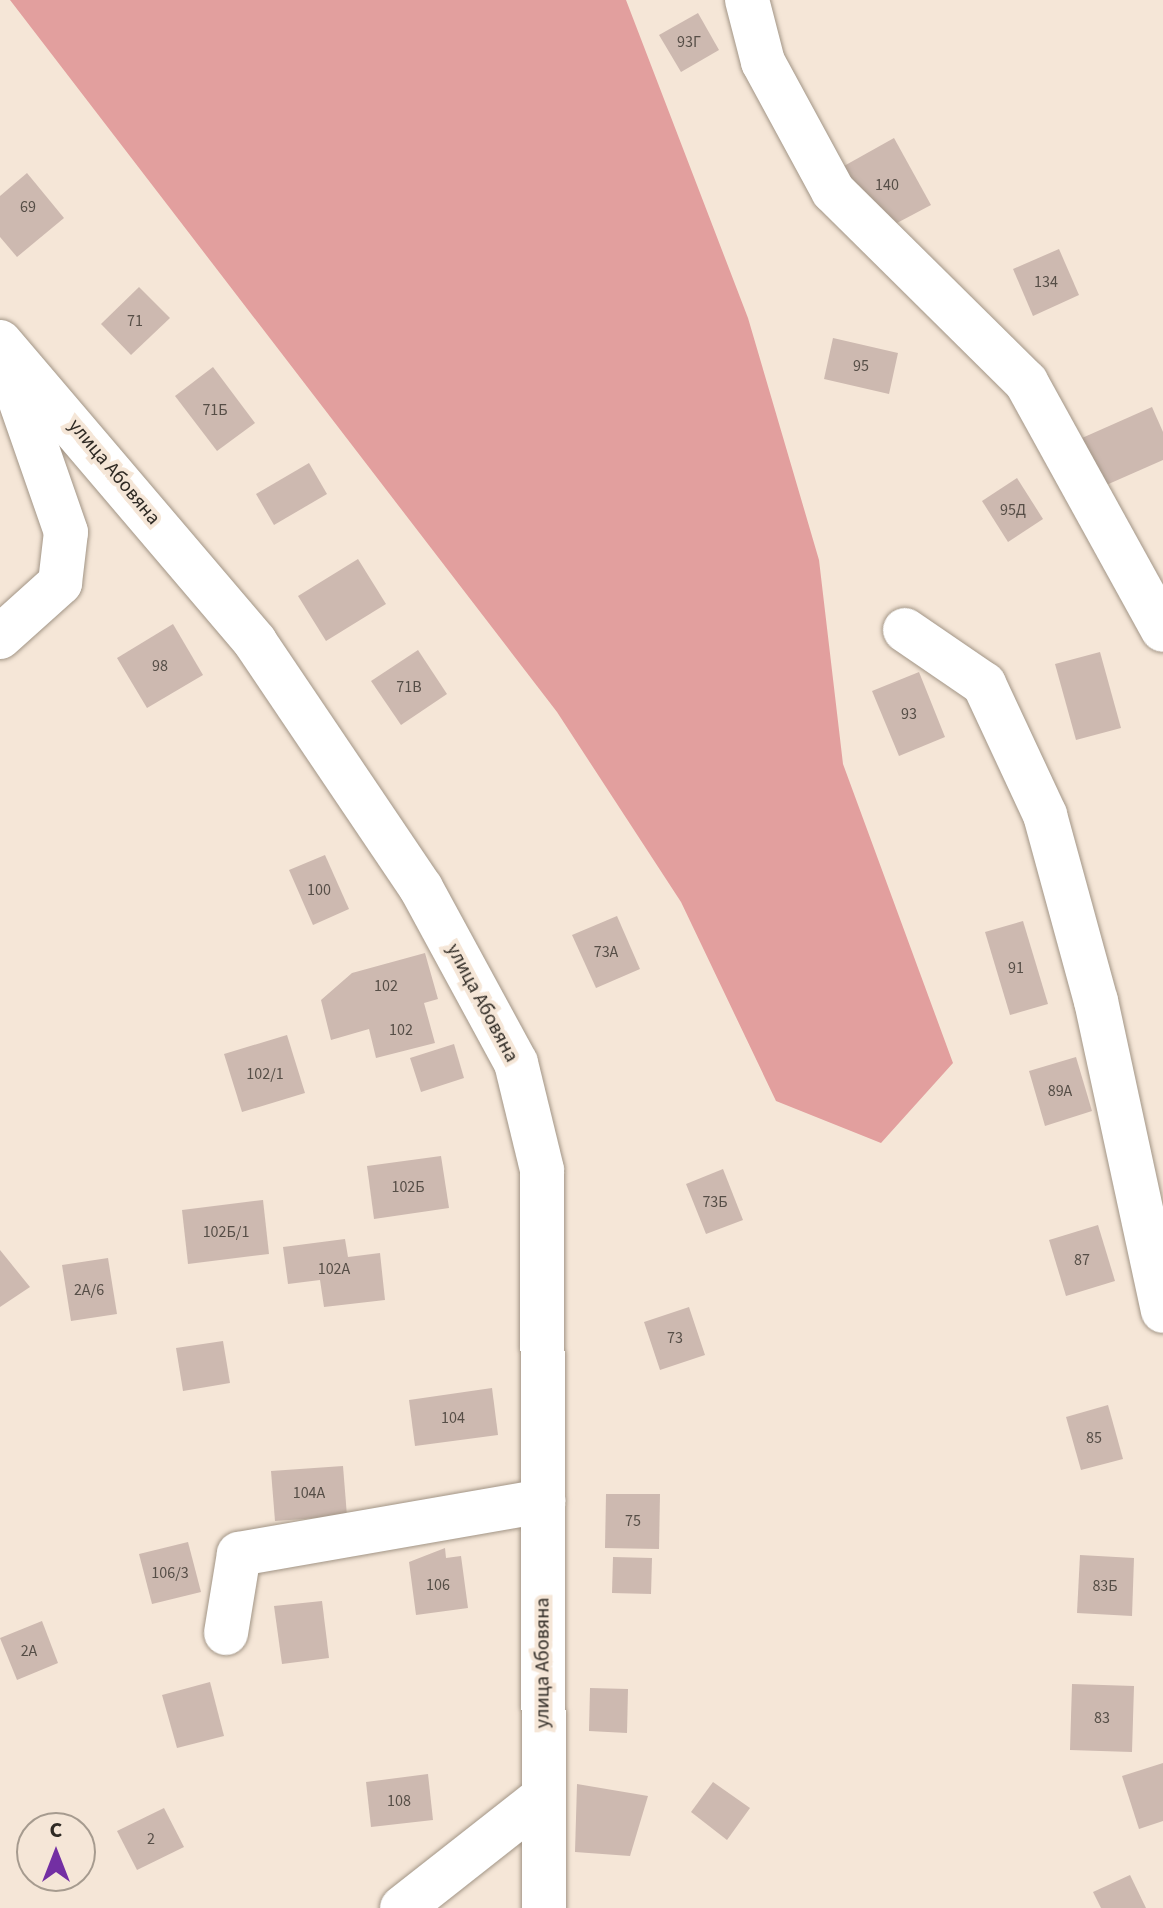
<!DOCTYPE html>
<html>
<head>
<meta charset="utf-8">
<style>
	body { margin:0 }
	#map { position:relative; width:1163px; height:1908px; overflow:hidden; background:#f5e6d7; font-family:"Source Sans 3",sans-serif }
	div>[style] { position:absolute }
	.forest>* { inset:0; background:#e29f9e }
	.building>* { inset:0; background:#cdb9b0 }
	.roads { filter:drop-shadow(0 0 2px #a29586) drop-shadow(0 0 2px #a29586) }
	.minor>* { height:44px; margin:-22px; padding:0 22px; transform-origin:22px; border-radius:22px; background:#fff }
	span { translate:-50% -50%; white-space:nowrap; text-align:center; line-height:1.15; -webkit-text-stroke:8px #f5e6d7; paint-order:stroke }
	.number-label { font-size:16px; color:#564e47 }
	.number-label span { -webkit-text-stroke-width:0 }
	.street-label { font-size:20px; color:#2f2a24 }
	.north { position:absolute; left:16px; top:1812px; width:80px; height:80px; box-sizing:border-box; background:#f5e6d7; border:2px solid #a69b8f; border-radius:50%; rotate:0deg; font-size:22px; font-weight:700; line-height:32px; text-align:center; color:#2f2a24 }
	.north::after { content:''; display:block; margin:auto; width:28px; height:36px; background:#732fa3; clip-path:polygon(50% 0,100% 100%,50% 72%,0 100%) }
</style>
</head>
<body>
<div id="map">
	<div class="forest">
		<div style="clip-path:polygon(10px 0,626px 0,748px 318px,819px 560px,843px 764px,953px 1063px,881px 1143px,776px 1101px,681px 902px,557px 712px)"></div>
	</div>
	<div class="building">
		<div style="clip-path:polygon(698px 13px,719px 50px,681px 72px,659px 35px)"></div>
		<div style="clip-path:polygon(894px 138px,931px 205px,880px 232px,844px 166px)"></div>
		<div style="clip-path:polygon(27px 173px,64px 218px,17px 257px,0 237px,0 196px)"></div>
		<div style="clip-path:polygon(1059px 249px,1079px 295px,1033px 316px,1013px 269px)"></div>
		<div style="clip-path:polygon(139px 287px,170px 318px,131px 355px,101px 324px)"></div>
		<div style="clip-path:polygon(833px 338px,898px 353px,889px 394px,824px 379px)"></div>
		<div style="clip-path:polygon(213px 367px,255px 423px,217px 451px,175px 396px)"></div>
		<div style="clip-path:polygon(1152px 407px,1163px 432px,1163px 460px,1104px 486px,1082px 438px)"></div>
		<div style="clip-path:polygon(309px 463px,327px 494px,274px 525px,256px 494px)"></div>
		<div style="clip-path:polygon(1017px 478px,1043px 519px,1008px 542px,982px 501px)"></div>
		<div style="clip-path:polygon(358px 559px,386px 604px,326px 641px,298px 596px)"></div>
		<div style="clip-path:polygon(173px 624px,203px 675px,147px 708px,117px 658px)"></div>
		<div style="clip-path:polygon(418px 650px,447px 694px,401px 725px,371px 681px)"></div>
		<div style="clip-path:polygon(1100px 652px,1121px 728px,1076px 740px,1055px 664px)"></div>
		<div style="clip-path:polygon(919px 672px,945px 737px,899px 756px,872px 691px)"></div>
		<div style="clip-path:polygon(325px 855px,349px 909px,313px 925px,289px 870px)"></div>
		<div style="clip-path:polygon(617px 916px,640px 969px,596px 988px,572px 935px)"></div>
		<div style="clip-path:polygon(1023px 921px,1048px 1004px,1010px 1015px,985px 932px)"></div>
		<div style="clip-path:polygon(425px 953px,438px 999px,424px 1003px,435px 1043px,376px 1058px,369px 1029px,331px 1040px,321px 1000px,352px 973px)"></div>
		<div style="clip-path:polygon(287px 1035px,305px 1093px,242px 1112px,224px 1054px)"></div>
		<div style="clip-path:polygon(454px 1044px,464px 1078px,421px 1092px,410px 1058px)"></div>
		<div style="clip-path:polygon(1076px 1057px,1092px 1111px,1045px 1126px,1029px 1071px)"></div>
		<div style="clip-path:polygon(441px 1156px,449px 1208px,374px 1219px,367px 1166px)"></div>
		<div style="clip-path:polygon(723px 1169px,743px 1220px,706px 1234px,686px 1184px)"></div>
		<div style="clip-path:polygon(263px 1200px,269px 1254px,188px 1264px,182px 1210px)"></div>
		<div style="clip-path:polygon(1098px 1225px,1115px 1281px,1066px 1296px,1049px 1240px)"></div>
		<div style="clip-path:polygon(345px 1239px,348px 1257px,380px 1253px,385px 1300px,324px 1307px,320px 1280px,288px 1284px,283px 1247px)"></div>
		<div style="clip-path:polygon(0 1250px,30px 1287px,0 1307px)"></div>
		<div style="clip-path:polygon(108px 1258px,117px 1314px,71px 1321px,62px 1265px)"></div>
		<div style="clip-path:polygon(689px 1307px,705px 1355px,660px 1370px,644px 1322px)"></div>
		<div style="clip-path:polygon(223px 1341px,230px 1383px,183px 1391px,176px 1348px)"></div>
		<div style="clip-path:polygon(492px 1388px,498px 1435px,415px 1446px,409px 1400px)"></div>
		<div style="clip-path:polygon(1108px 1405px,1123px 1459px,1081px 1470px,1066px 1417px)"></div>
		<div style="clip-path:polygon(343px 1466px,347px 1516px,275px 1521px,271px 1471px)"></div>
		<div style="clip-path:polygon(606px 1494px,660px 1494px,659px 1549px,605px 1548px)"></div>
		<div style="clip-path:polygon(188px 1542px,201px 1592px,152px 1604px,139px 1554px)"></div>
		<div style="clip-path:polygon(445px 1548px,446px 1558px,461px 1556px,468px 1608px,416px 1615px,409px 1562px)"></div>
		<div style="clip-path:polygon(1080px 1555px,1134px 1558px,1132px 1616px,1077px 1613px)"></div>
		<div style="clip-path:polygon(613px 1557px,652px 1558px,651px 1594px,612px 1593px)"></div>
		<div style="clip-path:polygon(322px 1601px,329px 1658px,282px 1664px,274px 1606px)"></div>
		<div style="clip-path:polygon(42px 1621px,58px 1663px,17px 1680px,0 1638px)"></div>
		<div style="clip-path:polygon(210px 1682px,224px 1736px,177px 1748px,162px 1695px)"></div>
		<div style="clip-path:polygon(1072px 1684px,1134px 1686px,1132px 1752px,1070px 1750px)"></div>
		<div style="clip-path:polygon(590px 1688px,628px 1689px,627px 1733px,589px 1731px)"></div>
		<div style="clip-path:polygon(1163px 1763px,1163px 1821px,1139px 1829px,1122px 1776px)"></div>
		<div style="clip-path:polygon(428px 1774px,433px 1820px,371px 1827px,366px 1782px)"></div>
		<div style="clip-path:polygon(713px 1782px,750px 1808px,727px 1840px,691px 1812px)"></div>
		<div style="clip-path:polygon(577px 1784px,648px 1796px,630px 1856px,575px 1852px)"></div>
		<div style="clip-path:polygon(164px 1808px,184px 1847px,137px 1870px,117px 1831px)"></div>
		<div style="clip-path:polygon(1130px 1875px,1146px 1908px,1101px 1908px,1093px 1892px)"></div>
	</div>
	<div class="roads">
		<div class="minor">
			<div style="left:747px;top:0;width:64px;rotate:75.5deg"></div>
			<div style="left:763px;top:62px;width:147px;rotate:61.5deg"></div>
			<div style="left:833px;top:191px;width:272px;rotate:44.7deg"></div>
			<div style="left:1026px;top:382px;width:283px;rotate:61.1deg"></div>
			<div style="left:0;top:342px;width:394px;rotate:49.6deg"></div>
			<div style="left:255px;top:642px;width:297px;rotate:56deg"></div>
			<div style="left:421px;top:888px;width:199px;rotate:61.5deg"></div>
			<div style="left:516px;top:1063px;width:110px;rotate:76.3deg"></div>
			<div style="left:542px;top:1170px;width:738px;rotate:89.84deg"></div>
			<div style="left:905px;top:630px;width:96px;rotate:34.4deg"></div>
			<div style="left:984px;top:684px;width:145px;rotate:65deg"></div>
			<div style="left:1045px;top:815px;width:193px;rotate:74.7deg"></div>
			<div style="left:1096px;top:1001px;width:317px;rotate:77.8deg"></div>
			<div style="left:0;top:637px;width:81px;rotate:-42deg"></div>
			<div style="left:60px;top:583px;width:51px;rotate:-83.3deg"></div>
			<div style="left:66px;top:532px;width:185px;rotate:-109.2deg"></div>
			<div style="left:226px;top:1633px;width:80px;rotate:-80.7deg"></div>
			<div style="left:239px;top:1554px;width:309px;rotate:-9.9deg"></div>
			<div style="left:402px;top:1908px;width:179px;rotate:-38.2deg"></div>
		</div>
	</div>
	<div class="number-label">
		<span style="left:689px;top:42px">93Г</span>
		<span style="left:887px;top:185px">140</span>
		<span style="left:28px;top:207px">69</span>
		<span style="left:1046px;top:282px">134</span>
		<span style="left:135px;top:321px">71</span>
		<span style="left:861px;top:366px">95</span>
		<span style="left:215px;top:410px">71Б</span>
		<span style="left:1013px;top:510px">95Д</span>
		<span style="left:160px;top:666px">98</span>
		<span style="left:409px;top:687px">71В</span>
		<span style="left:909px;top:714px">93</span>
		<span style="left:319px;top:890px">100</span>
		<span style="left:606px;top:952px">73А</span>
		<span style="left:1016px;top:968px">91</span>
		<span style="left:386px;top:986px">102</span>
		<span style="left:401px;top:1030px">102</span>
		<span style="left:265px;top:1074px">102/1</span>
		<span style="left:1060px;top:1091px">89А</span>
		<span style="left:408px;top:1187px">102Б</span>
		<span style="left:715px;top:1202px">73Б</span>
		<span style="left:226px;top:1232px">102Б/1</span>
		<span style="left:1082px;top:1260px">87</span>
		<span style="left:334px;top:1269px">102А</span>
		<span style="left:89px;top:1290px">2А/6</span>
		<span style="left:675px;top:1338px">73</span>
		<span style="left:453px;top:1418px">104</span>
		<span style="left:1094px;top:1438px">85</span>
		<span style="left:309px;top:1493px">104А</span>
		<span style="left:633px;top:1521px">75</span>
		<span style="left:170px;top:1573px">106/3</span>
		<span style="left:438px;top:1585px">106</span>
		<span style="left:1105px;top:1586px">83Б</span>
		<span style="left:29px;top:1651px">2А</span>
		<span style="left:1102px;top:1718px">83</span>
		<span style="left:399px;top:1801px">108</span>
		<span style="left:151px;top:1839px">2</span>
	</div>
	<div class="street-label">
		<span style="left:114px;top:472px;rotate:50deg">улица Абовяна</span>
		<span style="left:482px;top:1003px;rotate:62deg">улица Абовяна</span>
		<span style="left:543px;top:1663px;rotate:-90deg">улица Абовяна</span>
	</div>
	<div class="north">С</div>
</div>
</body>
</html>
